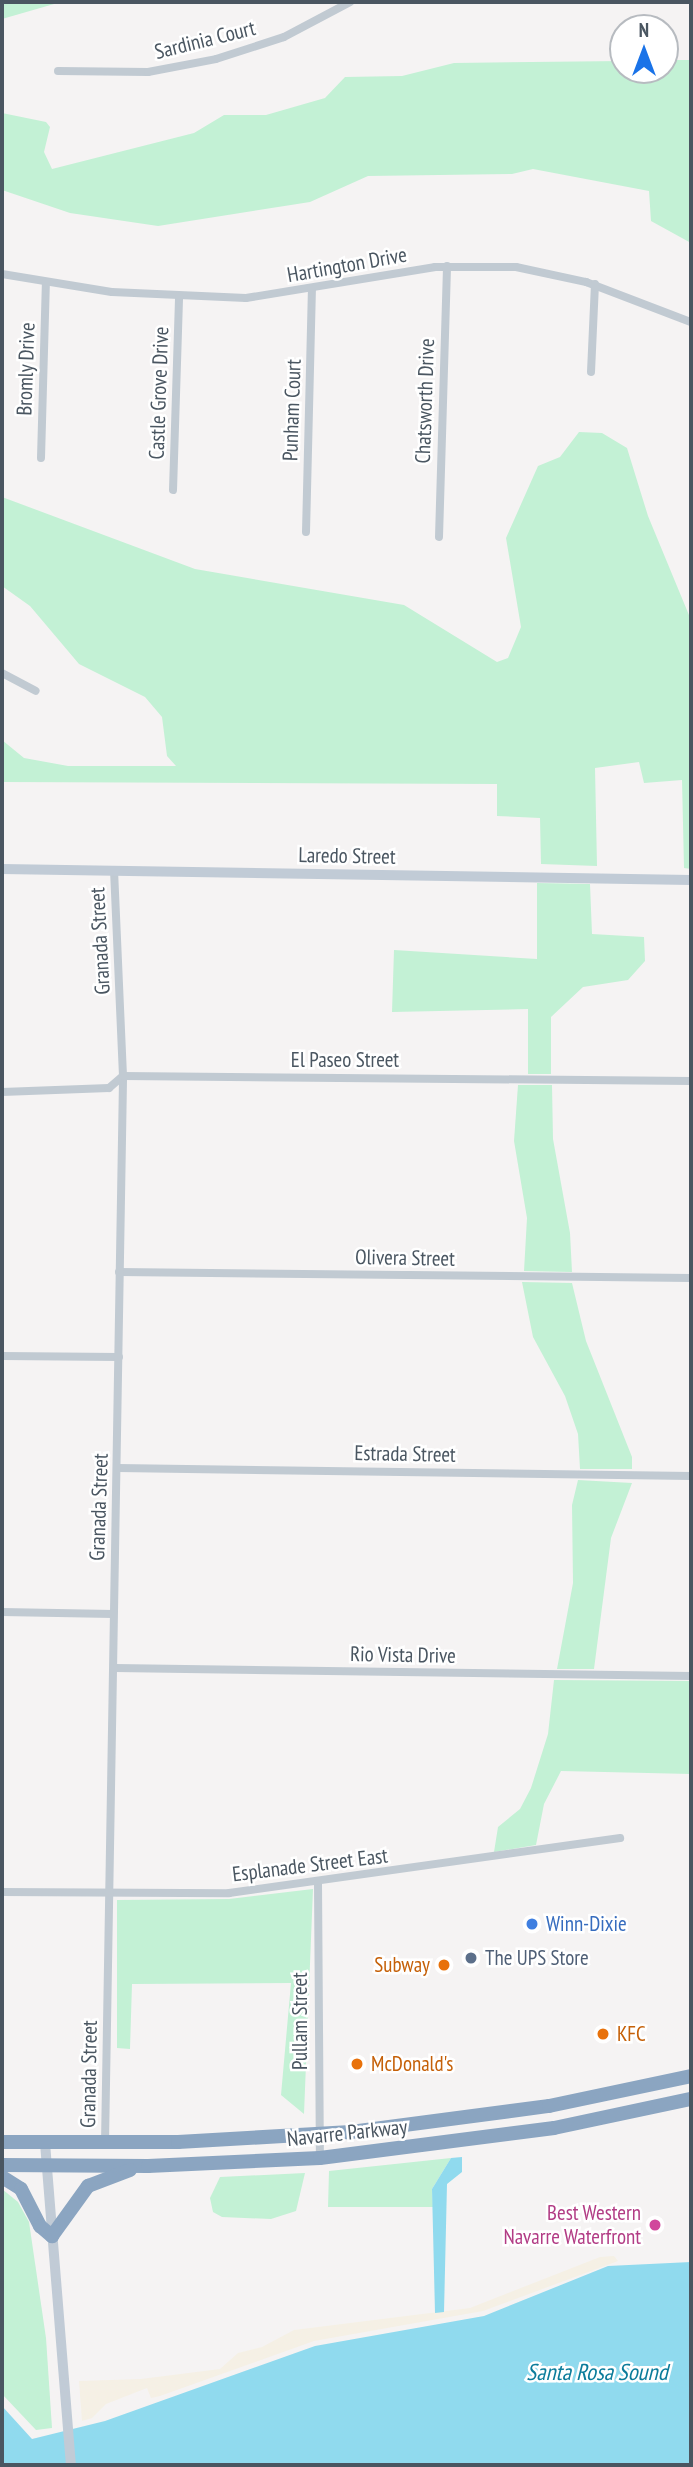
<!DOCTYPE html>
<html>
<head>
<meta charset="utf-8">
<style>
	body { margin:0 }
	#map { position:relative; width:693px; height:2467px; overflow:hidden; background:#f5f3f3; font-family:"PT Sans Narrow",sans-serif }
	div>[style] { position:absolute }
	.green>* { inset:0; background:#c3f1d5 }
	.sand>* { inset:0; background:#f5f0e5 }
	.water>* { inset:0; background:#90daee }
	.street>* { height:8px; margin:-4px; padding:0 4px; transform-origin:4px; border-radius:4px; background:#c1cad2 }
	.secondary>* { height:10px; margin:-5px; padding:0 5px; transform-origin:5px; border-radius:5px; background:#c1cbd6 }
	.highway>* { height:14px; margin:-7px; padding:0 7px; transform-origin:7px; border-radius:7px; background:#8ba5c1 }
	.dots>* { width:19px; height:19px; translate:-50% -50%; box-sizing:border-box; border:4px solid #fff; border-radius:50% }
	span { translate:-50% -50%; white-space:nowrap; text-align:center; line-height:1.15; -webkit-text-stroke:5px #fff; paint-order:stroke }
	.street-label { font-size:21px; color:#4a5661 }
	.shop-label { font-size:21px; color:#366cbe }
	.left { translate:0 -50%; text-align:left }
	.service-label { font-size:21px; color:#4e5e75 }
	.food-label { font-size:21px; color:#c56008 }
	.right { translate:-100% -50%; text-align:right }
	.hotel-label { font-size:21px; color:#b23c85 }
	.water-label { font-size:23px; color:#0c7c9b; font-style:italic }
	.frame { position:absolute; inset:0; border:4px solid #4a5661; pointer-events:none }
	.north { position:absolute; left:609px; top:14px; width:70px; height:70px; box-sizing:border-box; background:#fff; border:2px solid #b7bbc0; border-radius:50%; rotate:0deg; font-size:19px; font-weight:700; line-height:28px; text-align:center; color:#4a5661 }
	.north::after { content:''; display:block; margin:auto; width:24px; height:32px; background:#1a73e8; clip-path:polygon(50% 0,100% 100%,50% 72%,0 100%) }
</style>
</head>
<body>
<div id="map">
	<div class="green">
		<div style="clip-path:polygon(2px 2px,61px 2px,2px 19px)"></div>
		<div style="clip-path:polygon(665px 60px,691px 60px,691px 243px,651px 221px,649px 191px,533px 169px,512px 174px,368px 176px,310px 202px,158px 226px,70px 213px,2px 190px,2px 113px,46px 122px,50px 127px,44px 152px,52px 169px,194px 133px,224px 115px,266px 115px,325px 98px,345px 77px,402px 76px,454px 63px,623px 61px,623px 70px,665px 70px)"></div>
		<div style="clip-path:polygon(579px 432px,602px 433px,627px 448px,648px 516px,691px 620px,691px 869px,684px 868px,682px 780px,644px 783px,639px 762px,595px 768px,597px 866px,541px 864px,540px 818px,497px 816px,497px 784px,2px 782px,2px 740px,24px 758px,68px 766px,176px 766px,167px 756px,162px 717px,145px 697px,79px 664px,30px 606px,2px 586px,2px 497px,195px 569px,404px 605px,497px 662px,508px 658px,521px 627px,506px 538px,538px 466px,560px 457px)"></div>
		<div style="clip-path:polygon(537px 883px,590px 884px,592px 934px,644px 937px,645px 961px,628px 980px,583px 987px,551px 1017px,551px 1074px,528px 1074px,528px 1009px,392px 1012px,394px 950px,537px 959px)"></div>
		<div style="clip-path:polygon(518px 1085px,552px 1085px,553px 1139px,570px 1233px,572px 1272px,524px 1271px,527px 1218px,514px 1141px)"></div>
		<div style="clip-path:polygon(522px 1282px,572px 1283px,586px 1341px,632px 1457px,632px 1469px,580px 1469px,578px 1434px,565px 1396px,533px 1337px)"></div>
		<div style="clip-path:polygon(578px 1480px,632px 1483px,611px 1538px,594px 1669px,557px 1669px,573px 1583px,572px 1505px)"></div>
		<div style="clip-path:polygon(554px 1680px,691px 1681px,691px 1774px,561px 1771px,544px 1804px,536px 1845px,494px 1852px,498px 1827px,520px 1809px,531px 1788px,548px 1734px)"></div>
		<div style="clip-path:polygon(313px 1889px,304px 2114px,281px 2095px,291px 1983px,132px 1984px,130px 2049px,117px 2048px,117px 1900px,229px 1899px)"></div>
		<div style="clip-path:polygon(451px 2158px,432px 2189px,433px 2207px,328px 2207px,329px 2171px)"></div>
		<div style="clip-path:polygon(305px 2173px,296px 2211px,271px 2219px,222px 2217px,213px 2212px,210px 2198px,220px 2177px)"></div>
		<div style="clip-path:polygon(2px 2189px,18px 2202px,29px 2222px,46px 2338px,52px 2428px,36px 2430px,2px 2394px)"></div>
	</div>
	<div class="sand">
		<div style="clip-path:polygon(614px 2256px,618px 2261px,483px 2311px,314px 2341px,160px 2396px,151px 2398px,147px 2388px,106px 2404px,92px 2418px,82px 2421px,79px 2381px,141px 2379px,220px 2369px,238px 2353px,262px 2347px,294px 2330px,470px 2308px,600px 2257px)"></div>
	</div>
	<div class="water">
		<div style="clip-path:polygon(462px 2157px,462px 2172px,447px 2184px,444px 2312px,435px 2313px,432px 2189px,451px 2158px)"></div>
		<div style="clip-path:polygon(691px 2262px,691px 2465px,2px 2465px,2px 2406px,32px 2439px,105px 2421px,315px 2346px,484px 2316px,608px 2266px)"></div>
	</div>
	<div class="street">
		<div style="left:58px;top:71px;width:90px;rotate:0.6deg"></div>
		<div style="left:148px;top:72px;width:69px;rotate:-10.8deg"></div>
		<div style="left:216px;top:59px;width:71px;rotate:-17.9deg"></div>
		<div style="left:284px;top:37px;width:75px;rotate:-27.9deg"></div>
		<div style="left:2px;top:274px;width:111px;rotate:9.3deg"></div>
		<div style="left:112px;top:292px;width:134px;rotate:2.6deg"></div>
		<div style="left:246px;top:298px;width:192px;rotate:-9.3deg"></div>
		<div style="left:435px;top:267px;width:81px"></div>
		<div style="left:516px;top:267px;width:72px;rotate:12.1deg"></div>
		<div style="left:586px;top:282px;width:112px;rotate:20.9deg"></div>
		<div style="left:591px;top:372px;width:88px;rotate:-87.4deg"></div>
		<div style="left:41px;top:458px;width:176px;rotate:-88.4deg"></div>
		<div style="left:173px;top:490px;width:194px;rotate:-88.2deg"></div>
		<div style="left:306px;top:532px;width:243px;rotate:-88.6deg"></div>
		<div style="left:439px;top:537px;width:271px;rotate:-88.3deg"></div>
		<div style="left:2px;top:673px;width:38px;rotate:28deg"></div>
		<div style="left:2px;top:1092px;width:107px;rotate:-2.1deg"></div>
		<div style="left:109px;top:1088px;width:18px;rotate:-41deg"></div>
		<div style="left:123px;top:1076px;width:568px;rotate:0.5deg"></div>
		<div style="left:119px;top:1272px;width:572px;rotate:0.6deg"></div>
		<div style="left:2px;top:1356px;width:117px;rotate:0.5deg"></div>
		<div style="left:118px;top:1468px;width:573px;rotate:0.8deg"></div>
		<div style="left:2px;top:1612px;width:111px;rotate:1deg"></div>
		<div style="left:115px;top:1668px;width:576px;rotate:0.8deg"></div>
		<div style="left:318px;top:1883px;width:275px;rotate:89.6deg"></div>
		<div style="left:2px;top:1892px;width:227px;rotate:0.3deg"></div>
		<div style="left:229px;top:1893px;width:395px;rotate:-8deg"></div>
		<div style="left:105px;top:2143px;width:1067px;rotate:-89.03deg"></div>
		<div style="left:123px;top:1076px;width:205px;rotate:-92.5deg"></div>
	</div>
	<div class="secondary">
		<div style="left:2px;top:869px;width:689px;rotate:0.91deg"></div>
		<div style="left:45px;top:2143px;width:323px;rotate:85.4deg"></div>
	</div>
	<div class="highway">
		<div style="left:2px;top:2142px;width:176px"></div>
		<div style="left:178px;top:2142px;width:173px;rotate:-3.3deg"></div>
		<div style="left:351px;top:2132px;width:200px;rotate:-7.5deg"></div>
		<div style="left:549px;top:2106px;width:145px;rotate:-11.9deg"></div>
		<div style="left:2px;top:2165px;width:146px;rotate:0.4deg"></div>
		<div style="left:148px;top:2166px;width:172px;rotate:-2.7deg"></div>
		<div style="left:320px;top:2158px;width:236px;rotate:-7.3deg"></div>
		<div style="left:554px;top:2128px;width:140px;rotate:-12deg"></div>
		<div style="left:2px;top:2177px;width:22px;rotate:32deg"></div>
		<div style="left:21px;top:2189px;width:42px;rotate:62.8deg"></div>
		<div style="left:40px;top:2226px;width:16px;rotate:40deg"></div>
		<div style="left:52px;top:2236px;width:62px;rotate:-54.2deg"></div>
		<div style="left:88px;top:2186px;width:45px;rotate:-20.9deg"></div>
	</div>
	<div class="dots">
		<div style="left:532px;top:1924px;background:#3f7fe0"></div>
		<div style="left:471px;top:1958px;background:#5c6f8a"></div>
		<div style="left:444px;top:1965px;background:#e8710a"></div>
		<div style="left:603px;top:2034px;background:#e8710a"></div>
		<div style="left:357px;top:2064px;background:#e8710a"></div>
		<div style="left:655px;top:2225px;background:#d1479c"></div>
	</div>
	<div class="street-label">
		<span style="left:205px;top:40px;rotate:-14deg">Sardinia Court</span>
		<span style="left:347px;top:265px;rotate:-10deg">Hartington Drive</span>
		<span style="left:26px;top:369px;rotate:-88deg">Bromly Drive</span>
		<span style="left:159px;top:393px;rotate:-88deg">Castle Grove Drive</span>
		<span style="left:425px;top:401px;rotate:-88deg">Chatsworth Drive</span>
		<span style="left:292px;top:410px;rotate:-88deg">Punham Court</span>
		<span style="left:347px;top:856px;rotate:1deg">Laredo Street</span>
		<span style="left:100px;top:941px;rotate:-93deg">Granada Street</span>
		<span style="left:345px;top:1060px">El Paseo Street</span>
		<span style="left:405px;top:1258px;rotate:1deg">Olivera Street</span>
		<span style="left:405px;top:1454px;rotate:1deg">Estrada Street</span>
		<span style="left:99px;top:1507px;rotate:-88deg">Granada Street</span>
		<span style="left:403px;top:1655px;rotate:1deg">Rio Vista Drive</span>
		<span style="left:310px;top:1865px;rotate:-7deg">Esplanade Street East</span>
		<span style="left:300px;top:2021px;rotate:-90deg">Pullam Street</span>
		<span style="left:89px;top:2074px;rotate:-89deg">Granada Street</span>
		<span style="left:347px;top:2133px;rotate:-6deg">Navarre Parkway</span>
	</div>
	<div class="shop-label">
		<span class="left" style="left:546px;top:1924px">Winn-Dixie</span>
	</div>
	<div class="service-label">
		<span class="left" style="left:485px;top:1958px">The UPS Store</span>
	</div>
	<div class="food-label">
		<span class="right" style="left:430px;top:1965px">Subway</span>
		<span class="left" style="left:617px;top:2034px">KFC</span>
		<span class="left" style="left:371px;top:2064px">McDonald's</span>
	</div>
	<div class="hotel-label">
		<span class="right" style="left:641px;top:2225px">Best Western<br>Navarre Waterfront</span>
	</div>
	<div class="water-label">
		<span style="left:597px;top:2372px">Santa Rosa Sound</span>
	</div>
	<div class="frame"></div>
	<div class="north">N</div>
</div>
</body>
</html>
